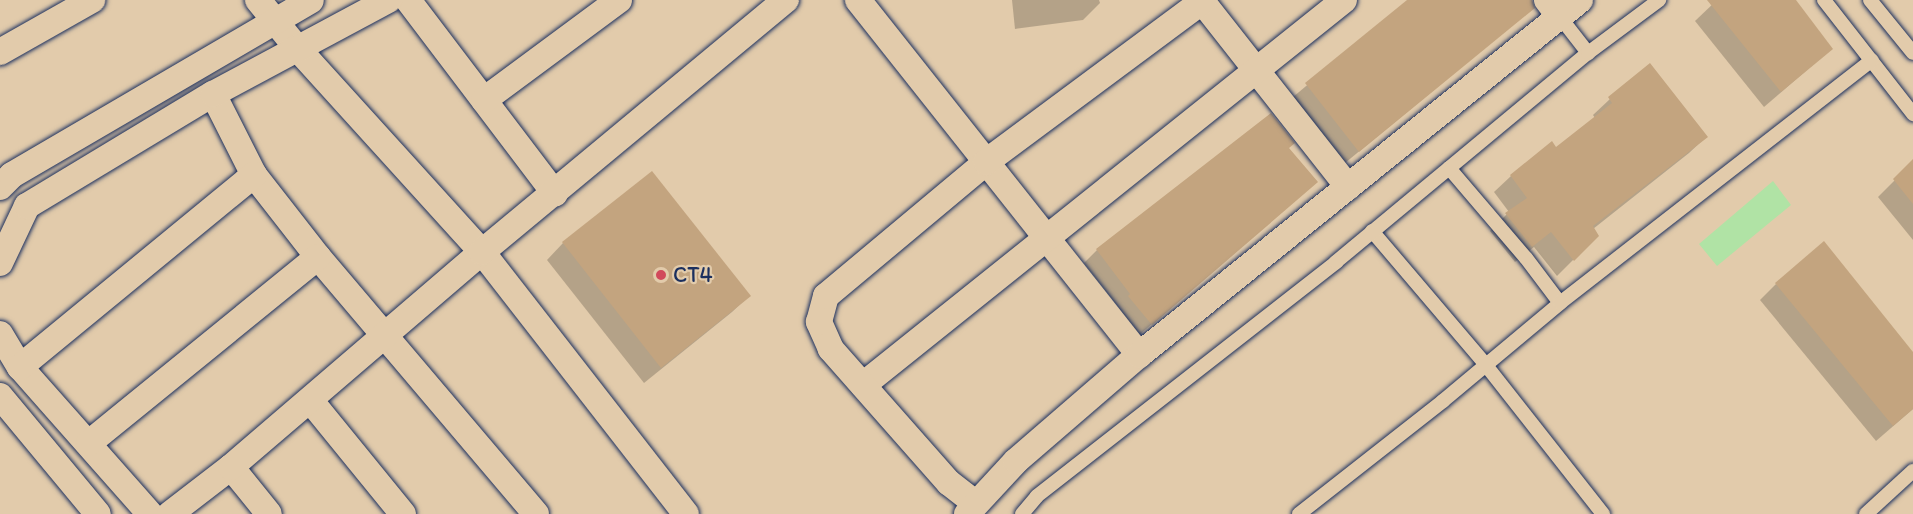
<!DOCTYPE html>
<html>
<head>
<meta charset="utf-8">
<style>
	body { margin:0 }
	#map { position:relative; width:1913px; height:514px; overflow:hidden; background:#e2cbab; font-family:Itim,sans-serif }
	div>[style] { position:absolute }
	.green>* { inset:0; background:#b0e3a5 }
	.shadow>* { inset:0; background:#0003 }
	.building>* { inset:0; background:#c3a47f }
	.roads { filter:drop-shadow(0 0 2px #1b2f5e) drop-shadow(0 0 2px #1b2f5e) }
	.lane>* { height:14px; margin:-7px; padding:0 7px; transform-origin:7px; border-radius:7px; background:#e2cbab }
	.street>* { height:26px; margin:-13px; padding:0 13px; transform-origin:13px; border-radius:13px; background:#e2cbab }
	.dots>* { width:16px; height:16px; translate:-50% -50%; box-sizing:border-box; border:3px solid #e2cbab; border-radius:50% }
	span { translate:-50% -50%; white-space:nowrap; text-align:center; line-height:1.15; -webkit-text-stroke:4.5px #e2cbab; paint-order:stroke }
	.poi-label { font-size:22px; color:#1b2f5e }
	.left { translate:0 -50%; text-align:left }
</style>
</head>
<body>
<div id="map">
	<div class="green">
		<div style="clip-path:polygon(1773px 181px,1791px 205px,1717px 266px,1699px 244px)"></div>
	</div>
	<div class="shadow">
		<div style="clip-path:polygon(1012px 0,1099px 0,1100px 3px,1083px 20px,1015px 29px)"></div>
		<div style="clip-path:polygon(1409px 0,1525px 0,1532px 9px,1345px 163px,1293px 97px)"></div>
		<div style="clip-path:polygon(1717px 0,1794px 0,1831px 49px,1764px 107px,1695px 21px)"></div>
		<div style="clip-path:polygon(1610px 99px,1706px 137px,1689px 153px,1593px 229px,1597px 236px,1557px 276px,1534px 247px,1515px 262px,1490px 231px,1509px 212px,1494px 192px,1511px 176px,1556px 149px,1595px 118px,1593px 115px)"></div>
		<div style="clip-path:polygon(1287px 149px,1316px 182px,1138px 336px,1116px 310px,1119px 308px,1084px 263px,1097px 250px)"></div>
		<div style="clip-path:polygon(1913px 162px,1913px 240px,1878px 197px)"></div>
		<div style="clip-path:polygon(563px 243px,749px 296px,732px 312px,644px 383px,547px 260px)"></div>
		<div style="clip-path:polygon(1776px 284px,1913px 354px,1913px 409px,1876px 441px,1760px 300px)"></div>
	</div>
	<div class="building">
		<div style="clip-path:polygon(1407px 0,1532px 0,1535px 8px,1359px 152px,1305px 83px)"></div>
		<div style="clip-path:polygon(1707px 0,1796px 0,1833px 49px,1781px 92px)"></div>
		<div style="clip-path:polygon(1650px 63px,1708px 137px,1593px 226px,1599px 236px,1574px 261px,1551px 232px,1532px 247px,1505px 213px,1527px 198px,1510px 175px,1552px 141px,1556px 147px,1612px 103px,1608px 97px)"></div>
		<div style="clip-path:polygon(1271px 113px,1295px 143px,1289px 148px,1318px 182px,1152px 325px,1128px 296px,1130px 294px,1096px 249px)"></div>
		<div style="clip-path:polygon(1913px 159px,1913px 204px,1893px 179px)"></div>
		<div style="clip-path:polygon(652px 171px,751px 296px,661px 368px,562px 242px)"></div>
		<div style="clip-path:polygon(1824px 241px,1913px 352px,1913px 409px,1893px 426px,1775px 283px)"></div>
	</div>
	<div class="roads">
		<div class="lane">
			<div style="left:1824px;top:0;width:145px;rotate:52deg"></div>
			<div style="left:1870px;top:0;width:68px;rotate:50.9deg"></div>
			<div style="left:1560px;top:17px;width:46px;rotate:52.1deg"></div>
			<div style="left:1449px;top:168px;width:118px;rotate:49.5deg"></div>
			<div style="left:1526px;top:258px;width:56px;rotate:52.9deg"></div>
			<div style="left:1372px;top:231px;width:175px;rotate:49.6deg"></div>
			<div style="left:1485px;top:364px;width:191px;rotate:51.8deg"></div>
			<div style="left:1022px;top:514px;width:23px;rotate:-50deg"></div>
			<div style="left:1037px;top:496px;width:380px;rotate:-38deg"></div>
			<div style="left:1336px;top:262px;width:327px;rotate:-39.7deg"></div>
			<div style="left:1588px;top:53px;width:89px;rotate:-36.7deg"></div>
			<div style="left:1299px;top:514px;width:183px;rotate:-38.1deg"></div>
			<div style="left:1443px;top:401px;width:153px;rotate:-39.9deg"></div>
			<div style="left:1560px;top:303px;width:395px;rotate:-37.9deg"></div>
			<div style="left:1866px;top:514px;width:64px;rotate:-42.5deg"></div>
		</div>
		<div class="street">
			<div style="left:258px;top:0;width:62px;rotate:50.9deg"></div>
			<div style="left:297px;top:48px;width:275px;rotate:47.8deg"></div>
			<div style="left:482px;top:252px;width:332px;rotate:52.1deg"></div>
			<div style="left:408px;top:0;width:243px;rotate:52.8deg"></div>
			<div style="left:858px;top:0;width:453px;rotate:51.6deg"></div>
			<div style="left:1201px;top:0;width:238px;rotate:51.8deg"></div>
			<div style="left:1547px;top:0;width:21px;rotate:53deg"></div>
			<div style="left:0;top:52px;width:106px;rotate:-29.5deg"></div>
			<div style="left:213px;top:94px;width:91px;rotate:63.2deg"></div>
			<div style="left:254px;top:175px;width:104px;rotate:52deg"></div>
			<div style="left:318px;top:257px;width:337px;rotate:49.7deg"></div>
			<div style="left:484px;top:100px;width:168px;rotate:-36.5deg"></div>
			<div style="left:0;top:187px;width:17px;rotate:-45deg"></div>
			<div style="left:12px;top:175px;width:346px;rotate:-30.3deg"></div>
			<div style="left:0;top:263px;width:63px;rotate:-64.7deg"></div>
			<div style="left:27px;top:206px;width:217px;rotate:-31.1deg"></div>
			<div style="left:213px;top:94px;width:199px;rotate:-28.2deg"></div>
			<div style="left:0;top:334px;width:39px;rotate:59deg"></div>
			<div style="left:20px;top:367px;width:196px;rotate:48.5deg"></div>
			<div style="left:20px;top:367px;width:303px;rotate:-39.4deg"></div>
			<div style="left:863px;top:385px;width:616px;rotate:-38.67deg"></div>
			<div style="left:0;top:396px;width:153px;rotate:50.3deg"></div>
			<div style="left:310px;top:400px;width:147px;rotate:50.8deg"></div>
			<div style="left:89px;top:443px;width:295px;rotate:-39.1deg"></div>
			<div style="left:231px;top:467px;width:60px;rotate:51deg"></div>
			<div style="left:975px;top:503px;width:33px;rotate:-142deg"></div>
			<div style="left:949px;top:483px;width:179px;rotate:-131.4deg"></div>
			<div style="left:831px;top:349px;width:30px;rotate:-114deg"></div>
			<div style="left:819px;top:322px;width:27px;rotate:-75deg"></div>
			<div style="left:826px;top:296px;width:209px;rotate:-39.9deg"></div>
			<div style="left:986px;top:162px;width:272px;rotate:-36.6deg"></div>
			<div style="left:170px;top:514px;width:77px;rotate:-37.6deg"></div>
			<div style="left:231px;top:467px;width:330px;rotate:-40.6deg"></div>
			<div style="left:482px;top:252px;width:395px;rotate:-39.7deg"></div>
			<div style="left:967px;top:514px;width:72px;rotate:-47.2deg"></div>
			<div style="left:1016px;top:461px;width:162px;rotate:-40.8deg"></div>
			<div style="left:1139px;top:355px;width:566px;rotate:-38.83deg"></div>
		</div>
	</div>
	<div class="dots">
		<div style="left:661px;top:275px;background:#d1495b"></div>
	</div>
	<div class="poi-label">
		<span class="left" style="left:673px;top:275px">CT4</span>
	</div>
</div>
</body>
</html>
